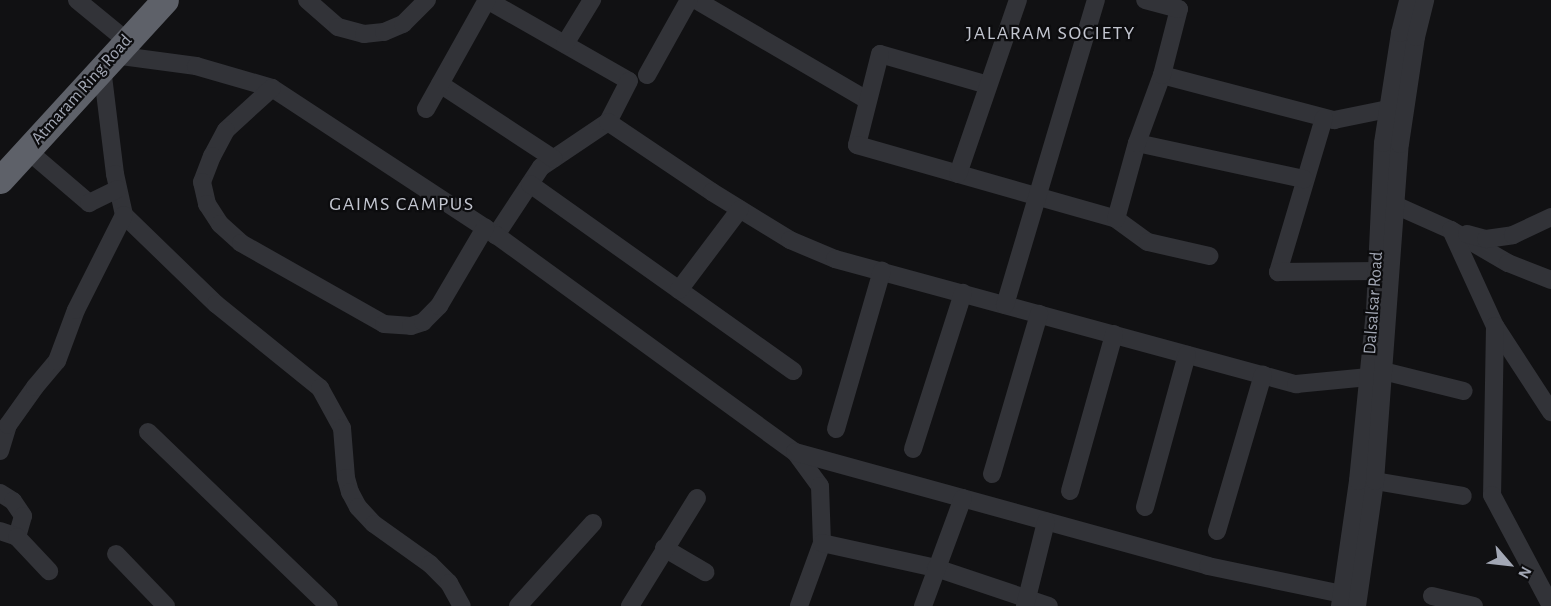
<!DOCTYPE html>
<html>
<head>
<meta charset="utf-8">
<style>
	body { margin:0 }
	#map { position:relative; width:1551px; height:606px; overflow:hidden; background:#111113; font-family:"Alegreya Sans",sans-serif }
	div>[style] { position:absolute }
	.minor>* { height:18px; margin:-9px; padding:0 9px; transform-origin:9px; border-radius:9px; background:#323338 }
	.highway>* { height:27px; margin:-13.5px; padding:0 13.5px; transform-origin:13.5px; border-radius:13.5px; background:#5e6169 }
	span { translate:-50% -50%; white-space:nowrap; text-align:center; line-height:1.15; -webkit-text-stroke:4.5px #0c0c0e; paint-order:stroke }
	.street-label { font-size:18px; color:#a2a7b4 }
	.neighbourhood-label { font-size:20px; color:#c3c6d0; letter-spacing:1.5px }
	.north { position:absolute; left:1479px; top:534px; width:60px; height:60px; -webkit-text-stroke:4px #0c0c0e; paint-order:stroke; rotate:118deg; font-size:16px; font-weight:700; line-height:24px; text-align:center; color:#a2a7b4 }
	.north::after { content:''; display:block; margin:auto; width:21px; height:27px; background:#a2a7b4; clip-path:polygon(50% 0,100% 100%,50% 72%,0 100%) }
</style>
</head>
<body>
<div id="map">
	<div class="minor">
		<div style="left:77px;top:0;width:65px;rotate:39.4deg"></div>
		<div style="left:307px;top:0;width:41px;rotate:41.1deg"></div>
		<div style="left:338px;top:27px;width:27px;rotate:15deg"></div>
		<div style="left:364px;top:34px;width:20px;rotate:-6deg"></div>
		<div style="left:384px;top:32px;width:21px;rotate:-23deg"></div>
		<div style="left:403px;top:24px;width:34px;rotate:-45deg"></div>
		<div style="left:487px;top:0;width:163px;rotate:29.7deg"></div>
		<div style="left:629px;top:81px;width:46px;rotate:117.1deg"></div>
		<div style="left:608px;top:122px;width:81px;rotate:146.1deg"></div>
		<div style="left:541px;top:167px;width:82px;rotate:123.5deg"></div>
		<div style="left:696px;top:0;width:198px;rotate:30.3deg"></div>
		<div style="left:565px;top:44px;width:52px;rotate:-58.5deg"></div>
		<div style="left:114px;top:55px;width:83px;rotate:7.6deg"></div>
		<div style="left:196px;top:66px;width:79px;rotate:16.1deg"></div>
		<div style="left:272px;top:88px;width:268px;rotate:33.3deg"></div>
		<div style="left:496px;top:235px;width:369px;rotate:36deg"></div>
		<div style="left:795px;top:452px;width:42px;rotate:53.7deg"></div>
		<div style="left:820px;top:486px;width:57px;rotate:88deg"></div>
		<div style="left:822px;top:543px;width:67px;rotate:110.1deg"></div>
		<div style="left:102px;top:68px;width:107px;rotate:83deg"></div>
		<div style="left:115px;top:174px;width:42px;rotate:77.6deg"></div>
		<div style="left:124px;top:215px;width:128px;rotate:44.1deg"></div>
		<div style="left:216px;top:304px;width:134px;rotate:38.9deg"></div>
		<div style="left:320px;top:388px;width:46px;rotate:61.2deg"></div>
		<div style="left:342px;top:428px;width:50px;rotate:85.4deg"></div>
		<div style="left:346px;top:478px;width:15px;rotate:74deg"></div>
		<div style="left:350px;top:492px;width:17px;rotate:62deg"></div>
		<div style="left:358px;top:507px;width:23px;rotate:47deg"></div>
		<div style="left:374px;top:524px;width:69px;rotate:35.5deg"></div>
		<div style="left:430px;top:564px;width:27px;rotate:45deg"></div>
		<div style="left:449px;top:583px;width:26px;rotate:61deg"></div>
		<div style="left:647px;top:75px;width:86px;rotate:-60.8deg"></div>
		<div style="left:1162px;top:75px;width:178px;rotate:14.7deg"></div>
		<div style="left:1334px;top:120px;width:55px;rotate:-11.5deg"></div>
		<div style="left:440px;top:84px;width:136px;rotate:33.3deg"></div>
		<div style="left:988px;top:85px;width:112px;rotate:-164deg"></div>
		<div style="left:880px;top:54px;width:94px;rotate:104.2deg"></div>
		<div style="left:857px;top:145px;width:269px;rotate:15.9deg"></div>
		<div style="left:1116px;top:219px;width:39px;rotate:36deg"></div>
		<div style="left:1148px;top:242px;width:63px;rotate:12.9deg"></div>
		<div style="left:272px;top:88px;width:62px;rotate:137.6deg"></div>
		<div style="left:226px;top:130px;width:30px;rotate:118deg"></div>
		<div style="left:212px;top:156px;width:28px;rotate:111deg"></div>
		<div style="left:202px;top:182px;width:23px;rotate:77deg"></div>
		<div style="left:207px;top:204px;width:24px;rotate:57deg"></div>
		<div style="left:220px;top:224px;width:28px;rotate:42deg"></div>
		<div style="left:241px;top:243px;width:164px;rotate:29.5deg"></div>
		<div style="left:384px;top:324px;width:27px;rotate:4deg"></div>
		<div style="left:411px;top:326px;width:13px;rotate:-18deg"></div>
		<div style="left:423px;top:322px;width:23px;rotate:-45deg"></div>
		<div style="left:439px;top:306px;width:91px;rotate:-59.5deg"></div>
		<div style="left:426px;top:109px;width:125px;rotate:-60.8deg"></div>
		<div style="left:1324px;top:118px;width:161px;rotate:106.6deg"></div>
		<div style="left:1278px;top:272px;width:99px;rotate:-0.6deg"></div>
		<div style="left:608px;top:122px;width:125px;rotate:33.9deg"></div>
		<div style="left:712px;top:192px;width:92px;rotate:31.6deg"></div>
		<div style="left:790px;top:240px;width:49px;rotate:22.9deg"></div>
		<div style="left:835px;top:259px;width:478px;rotate:15.2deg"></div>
		<div style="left:1296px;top:384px;width:73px;rotate:-5.5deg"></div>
		<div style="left:1137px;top:143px;width:171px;rotate:12.2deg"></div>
		<div style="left:27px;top:150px;width:82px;rotate:40.5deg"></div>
		<div style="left:89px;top:203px;width:32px;rotate:-26deg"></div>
		<div style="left:958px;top:174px;width:184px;rotate:-71deg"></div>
		<div style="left:530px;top:184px;width:323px;rotate:35.4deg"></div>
		<div style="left:1395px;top:205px;width:61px;rotate:24.1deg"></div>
		<div style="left:1451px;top:230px;width:66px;rotate:30.1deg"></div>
		<div style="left:1508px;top:263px;width:46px;rotate:21.6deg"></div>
		<div style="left:1116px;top:219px;width:79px;rotate:-74.6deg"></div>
		<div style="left:1137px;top:143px;width:72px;rotate:-69.8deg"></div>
		<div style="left:1162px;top:75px;width:68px;rotate:-75.6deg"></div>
		<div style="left:1179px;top:9px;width:35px;rotate:-165deg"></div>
		<div style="left:1451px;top:230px;width:106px;rotate:65.4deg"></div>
		<div style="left:1495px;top:326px;width:103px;rotate:56.9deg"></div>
		<div style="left:1467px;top:234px;width:20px;rotate:15deg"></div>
		<div style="left:1486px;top:239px;width:27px;rotate:-8deg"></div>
		<div style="left:1513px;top:235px;width:42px;rotate:-25.3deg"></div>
		<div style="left:679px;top:290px;width:101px;rotate:-53deg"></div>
		<div style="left:1005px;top:305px;width:318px;rotate:-73.4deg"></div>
		<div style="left:1495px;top:326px;width:169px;rotate:91deg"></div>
		<div style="left:1492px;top:495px;width:126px;rotate:62deg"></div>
		<div style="left:1383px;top:371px;width:83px;rotate:13.9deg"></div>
		<div style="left:836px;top:429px;width:165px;rotate:-73.8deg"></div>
		<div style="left:148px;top:432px;width:251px;rotate:43.9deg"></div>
		<div style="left:913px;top:449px;width:164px;rotate:-72.2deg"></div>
		<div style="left:0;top:451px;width:27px;rotate:-73deg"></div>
		<div style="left:8px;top:425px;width:47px;rotate:-54.6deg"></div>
		<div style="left:35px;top:387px;width:34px;rotate:-50deg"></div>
		<div style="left:57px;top:361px;width:54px;rotate:-69.6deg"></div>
		<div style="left:76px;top:310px;width:106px;rotate:-63.2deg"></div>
		<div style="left:795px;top:452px;width:428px;rotate:15.4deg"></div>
		<div style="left:1208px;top:566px;width:137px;rotate:11.8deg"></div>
		<div style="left:992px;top:474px;width:167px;rotate:-73.6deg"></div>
		<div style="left:1375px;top:481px;width:89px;rotate:9.7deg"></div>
		<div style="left:1070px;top:491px;width:163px;rotate:-74.3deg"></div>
		<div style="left:0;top:493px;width:15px;rotate:32deg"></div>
		<div style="left:13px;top:501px;width:18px;rotate:56deg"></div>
		<div style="left:23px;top:516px;width:22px;rotate:106deg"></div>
		<div style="left:1145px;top:507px;width:158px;rotate:-74.6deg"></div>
		<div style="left:0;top:531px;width:18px;rotate:19deg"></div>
		<div style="left:17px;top:537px;width:47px;rotate:46.7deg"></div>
		<div style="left:1217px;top:531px;width:163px;rotate:-73.6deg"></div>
		<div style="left:822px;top:543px;width:117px;rotate:12.4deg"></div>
		<div style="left:936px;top:568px;width:119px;rotate:18.6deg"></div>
		<div style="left:664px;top:548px;width:48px;rotate:30.3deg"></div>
		<div style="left:116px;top:554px;width:72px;rotate:46.1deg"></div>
		<div style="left:1432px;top:596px;width:43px;rotate:13.4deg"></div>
		<div style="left:518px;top:606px;width:112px;rotate:-47.9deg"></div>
		<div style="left:630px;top:606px;width:127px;rotate:-58.2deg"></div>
		<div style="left:923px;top:606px;width:115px;rotate:-69.7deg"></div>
		<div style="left:1025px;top:606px;width:87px;rotate:-76deg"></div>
		<div style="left:1340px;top:606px;width:126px;rotate:-81.8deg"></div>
		<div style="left:1358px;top:481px;width:170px;rotate:-84.3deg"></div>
		<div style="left:1375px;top:312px;width:169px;rotate:-87.3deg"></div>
		<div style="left:1383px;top:143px;width:111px;rotate:-81.2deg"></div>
		<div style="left:1400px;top:33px;width:34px;rotate:-76deg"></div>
		<div style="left:1357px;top:606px;width:126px;rotate:-81.8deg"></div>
		<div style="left:1375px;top:481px;width:338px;rotate:-85.8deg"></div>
		<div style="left:1400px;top:144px;width:108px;rotate:-81.5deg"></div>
		<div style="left:1416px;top:37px;width:38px;rotate:-76deg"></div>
	</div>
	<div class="highway">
		<div style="left:0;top:180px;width:244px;rotate:-47.5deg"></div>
	</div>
	<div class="street-label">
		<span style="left:82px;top:90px;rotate:-48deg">Atmaram Ring Road</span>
		<span style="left:1374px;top:303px;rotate:-86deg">Dalsalsar Road</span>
	</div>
	<div class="neighbourhood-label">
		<span style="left:1051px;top:33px">JALARAM SOCIETY</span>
		<span style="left:402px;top:204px">GAIMS CAMPUS</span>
	</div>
	<div class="north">N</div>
</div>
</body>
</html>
